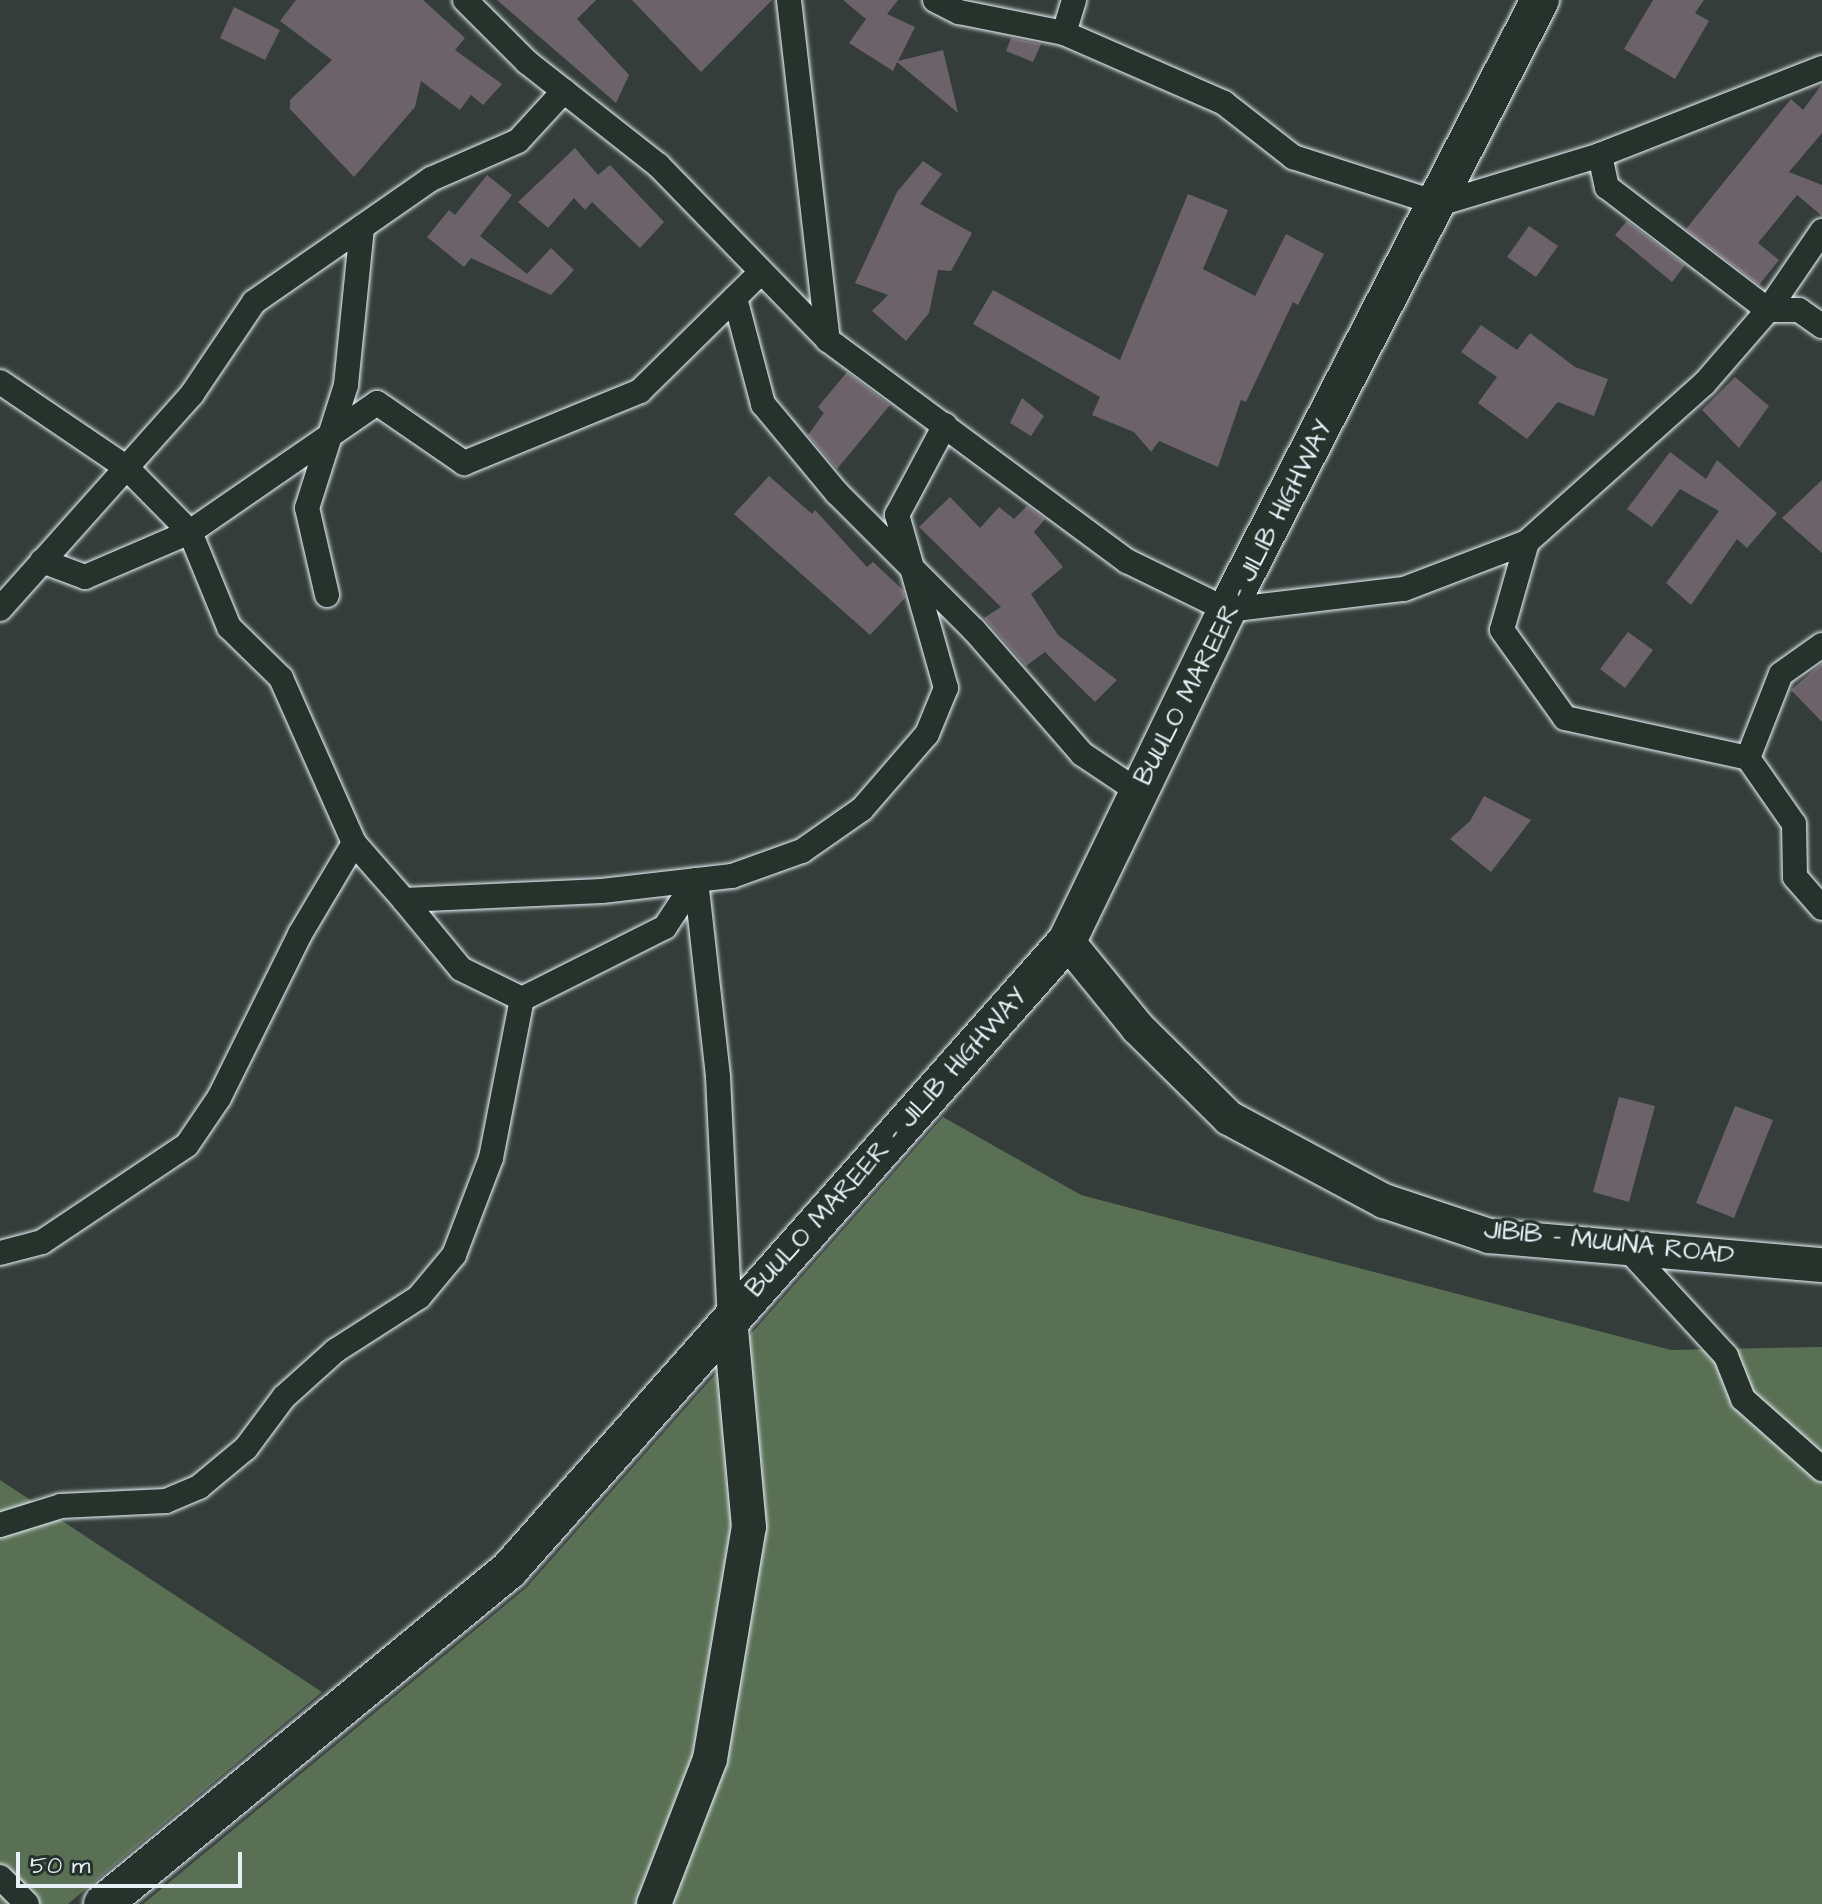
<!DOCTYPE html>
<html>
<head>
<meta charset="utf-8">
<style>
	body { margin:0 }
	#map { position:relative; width:1822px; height:1904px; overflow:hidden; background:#343d39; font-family:"Architects Daughter",sans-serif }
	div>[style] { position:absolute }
	.green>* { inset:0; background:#5a7055 }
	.building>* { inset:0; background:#6c636a }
	.roads { filter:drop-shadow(0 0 2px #e8f1f8) drop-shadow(0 0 2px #e8f1f8) }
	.street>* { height:24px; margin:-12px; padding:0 12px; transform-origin:12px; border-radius:12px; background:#26332d }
	.secondary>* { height:34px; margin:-17px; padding:0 17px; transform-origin:17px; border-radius:17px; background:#26332d }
	.primary>* { height:38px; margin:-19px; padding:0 19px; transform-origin:19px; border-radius:19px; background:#26332d }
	span { translate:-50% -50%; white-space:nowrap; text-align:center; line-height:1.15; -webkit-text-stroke:7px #26332d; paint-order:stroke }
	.street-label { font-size:26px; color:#e8f1f8 }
	.scale { position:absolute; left:16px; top:1852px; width:226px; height:36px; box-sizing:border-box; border:4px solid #e8f1f8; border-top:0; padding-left:10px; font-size:24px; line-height:28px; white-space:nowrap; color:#e8f1f8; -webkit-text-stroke:6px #26332d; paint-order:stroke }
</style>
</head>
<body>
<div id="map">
	<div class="green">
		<div style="clip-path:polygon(943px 1117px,1081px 1195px,1671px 1350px,1822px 1347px,1822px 1904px,143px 1904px,526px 1588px)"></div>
		<div style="clip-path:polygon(0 1480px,322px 1692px,68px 1904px,0 1904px)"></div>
	</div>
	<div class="building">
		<div style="clip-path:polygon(296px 0,423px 0,465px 38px,455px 50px,502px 84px,483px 105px,471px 95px,460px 110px,421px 81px,415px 107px,354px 177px,290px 109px,290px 100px,332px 60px,280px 21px)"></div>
		<div style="clip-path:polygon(497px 0,596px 0,577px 19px,629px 75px,616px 103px)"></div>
		<div style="clip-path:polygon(632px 0,772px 0,701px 72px)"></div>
		<div style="clip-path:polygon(843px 0,898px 0,887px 14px,915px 27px,898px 61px,943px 50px,958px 113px,897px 62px,893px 71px,849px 43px,866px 19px)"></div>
		<div style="clip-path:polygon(1653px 0,1704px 0,1695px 13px,1709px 21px,1675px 79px,1624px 49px)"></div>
		<div style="clip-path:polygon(234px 7px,280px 30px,265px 60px,220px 38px)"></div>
		<div style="clip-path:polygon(1011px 38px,1041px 44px,1033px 62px,1006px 51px)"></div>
		<div style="clip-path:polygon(1822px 84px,1822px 133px,1789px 172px,1822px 185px,1822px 216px,1797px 195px,1758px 243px,1779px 260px,1759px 285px,1686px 229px,1791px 99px,1803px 110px)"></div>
		<div style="clip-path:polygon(575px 148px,598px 175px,610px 165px,664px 222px,640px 248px,592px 202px,585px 210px,574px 198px,548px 228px,518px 202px)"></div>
		<div style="clip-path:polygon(923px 161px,942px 174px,920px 204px,972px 233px,951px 271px,938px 270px,929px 313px,906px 341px,872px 311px,888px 295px,855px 283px,897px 192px)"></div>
		<div style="clip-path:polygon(487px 175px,512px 195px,480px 236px,527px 274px,551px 248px,574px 270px,551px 295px,471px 258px,464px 267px,427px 237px,449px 210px,455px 215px)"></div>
		<div style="clip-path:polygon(1188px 194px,1228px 210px,1203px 269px,1255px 296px,1286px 234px,1324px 254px,1298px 305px,1293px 302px,1246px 402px,1241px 400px,1218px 467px,1159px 441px,1151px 452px,1134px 432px,1092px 415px,1100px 397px,973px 324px,993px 290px,1120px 360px)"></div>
		<div style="clip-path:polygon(1627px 221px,1685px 265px,1672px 282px,1615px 235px)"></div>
		<div style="clip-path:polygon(1529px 226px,1558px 246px,1536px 277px,1507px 257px)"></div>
		<div style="clip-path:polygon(1481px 325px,1517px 350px,1530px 333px,1575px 367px,1608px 379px,1594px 416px,1558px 402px,1527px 439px,1478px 403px,1497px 377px,1461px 352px)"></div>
		<div style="clip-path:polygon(847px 372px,890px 405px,837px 469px,808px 435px,824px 413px,818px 407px)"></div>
		<div style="clip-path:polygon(1735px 377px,1769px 406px,1739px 448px,1702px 410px)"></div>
		<div style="clip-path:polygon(1022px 398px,1044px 416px,1031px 436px,1010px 423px)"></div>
		<div style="clip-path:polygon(1670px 452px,1706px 479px,1717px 460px,1777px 513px,1747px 548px,1737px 539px,1691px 605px,1666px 583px,1719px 511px,1680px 489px,1652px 527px,1627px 509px)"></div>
		<div style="clip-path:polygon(769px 476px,812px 514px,815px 510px,867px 567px,873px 562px,903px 590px,905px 598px,870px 635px,734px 514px)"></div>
		<div style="clip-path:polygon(1822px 480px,1822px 553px,1782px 518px)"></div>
		<div style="clip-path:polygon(950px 497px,980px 528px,999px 507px,1014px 519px,1027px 506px,1045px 519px,1034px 532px,1063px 567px,1031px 594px,1058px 635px,1117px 680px,1095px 702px,1045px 652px,1026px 666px,984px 618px,1001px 607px,919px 527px)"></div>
		<div style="clip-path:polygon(1628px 632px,1653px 650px,1625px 688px,1600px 669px)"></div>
		<div style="clip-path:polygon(1822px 663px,1822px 722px,1791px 690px)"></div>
		<div style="clip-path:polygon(1484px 796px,1531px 820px,1491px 872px,1450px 839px,1470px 821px)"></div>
		<div style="clip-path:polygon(1619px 1097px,1655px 1106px,1629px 1202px,1593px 1192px)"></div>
		<div style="clip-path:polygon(1735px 1106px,1773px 1120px,1734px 1218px,1696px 1203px)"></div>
	</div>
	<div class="roads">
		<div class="street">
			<div style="left:465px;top:0;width:88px;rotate:45deg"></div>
			<div style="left:527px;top:62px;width:167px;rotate:38.2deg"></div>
			<div style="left:658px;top:165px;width:244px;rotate:45.8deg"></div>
			<div style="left:828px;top:340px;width:372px;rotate:36.5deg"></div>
			<div style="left:1127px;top:561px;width:111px;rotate:26.1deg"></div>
			<div style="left:1227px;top:610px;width:178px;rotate:-6.8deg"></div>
			<div style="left:1404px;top:589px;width:132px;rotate:-20.9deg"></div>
			<div style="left:1527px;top:542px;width:237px;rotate:-41.8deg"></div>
			<div style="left:1704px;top:384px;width:98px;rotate:-49.1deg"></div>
			<div style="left:1768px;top:310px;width:96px;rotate:-55.6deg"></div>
			<div style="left:789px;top:0;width:342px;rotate:83.5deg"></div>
			<div style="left:935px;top:0;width:27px;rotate:27deg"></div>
			<div style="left:959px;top:12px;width:107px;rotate:11.3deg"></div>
			<div style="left:1064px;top:33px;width:175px;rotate:23.6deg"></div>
			<div style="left:1224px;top:103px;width:88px;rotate:38deg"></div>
			<div style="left:1293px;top:157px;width:153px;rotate:17.8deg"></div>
			<div style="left:1439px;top:204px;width:168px;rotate:-16.9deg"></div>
			<div style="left:1600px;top:155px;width:238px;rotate:-21.4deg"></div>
			<div style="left:1064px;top:33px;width:34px;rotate:-73deg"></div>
			<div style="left:1600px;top:155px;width:33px;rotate:78deg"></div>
			<div style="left:1607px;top:187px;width:203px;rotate:37.4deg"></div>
			<div style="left:1768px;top:310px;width:31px"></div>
			<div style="left:1799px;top:310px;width:28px;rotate:35deg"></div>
			<div style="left:735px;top:298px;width:110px;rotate:75.2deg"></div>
			<div style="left:763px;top:404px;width:116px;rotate:50.3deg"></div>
			<div style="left:837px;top:493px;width:194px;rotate:45deg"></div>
			<div style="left:974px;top:630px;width:164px;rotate:48.9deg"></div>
			<div style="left:1082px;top:754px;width:69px;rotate:33.7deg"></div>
			<div style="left:0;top:382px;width:153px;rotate:34.1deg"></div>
			<div style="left:127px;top:468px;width:90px;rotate:45.5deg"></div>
			<div style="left:190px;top:532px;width:103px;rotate:67.7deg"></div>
			<div style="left:229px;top:627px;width:73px;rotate:44.4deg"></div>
			<div style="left:281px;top:678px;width:180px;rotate:66.1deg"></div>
			<div style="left:354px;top:843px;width:76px;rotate:48.7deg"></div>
			<div style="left:404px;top:900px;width:198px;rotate:-2.6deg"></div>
			<div style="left:602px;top:891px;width:131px;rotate:-6.6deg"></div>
			<div style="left:732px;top:876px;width:74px;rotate:-19.7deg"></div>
			<div style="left:802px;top:851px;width:73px;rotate:-35deg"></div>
			<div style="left:862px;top:809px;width:99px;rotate:-49.1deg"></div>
			<div style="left:927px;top:734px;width:50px;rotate:-67.6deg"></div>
			<div style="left:946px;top:688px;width:180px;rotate:-105.8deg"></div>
			<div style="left:897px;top:515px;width:102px;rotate:-61.9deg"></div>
			<div style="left:1527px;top:542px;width:91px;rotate:105.9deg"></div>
			<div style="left:1502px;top:630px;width:108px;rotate:54.4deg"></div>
			<div style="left:1565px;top:718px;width:187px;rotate:12.3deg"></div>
			<div style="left:1748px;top:758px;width:80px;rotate:55.1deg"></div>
			<div style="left:1794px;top:824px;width:53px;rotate:88.9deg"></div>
			<div style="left:1795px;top:877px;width:41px;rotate:48.9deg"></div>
			<div style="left:42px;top:561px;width:46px;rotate:20.4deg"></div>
			<div style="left:85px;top:577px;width:114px;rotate:-23.2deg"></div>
			<div style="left:190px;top:532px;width:227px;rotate:-34.6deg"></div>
			<div style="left:377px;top:403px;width:106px;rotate:34.6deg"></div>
			<div style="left:464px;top:463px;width:190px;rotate:-22.2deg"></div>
			<div style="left:640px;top:391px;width:170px;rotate:-44.5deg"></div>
			<div style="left:327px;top:595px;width:89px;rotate:-102.9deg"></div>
			<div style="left:307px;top:508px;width:129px;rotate:-72.4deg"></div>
			<div style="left:346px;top:385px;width:159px;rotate:-84.2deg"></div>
			<div style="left:0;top:609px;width:288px;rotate:-48.2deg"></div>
			<div style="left:192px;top:394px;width:111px;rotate:-56deg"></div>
			<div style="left:254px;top:302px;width:216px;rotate:-34.8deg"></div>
			<div style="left:431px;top:179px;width:95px;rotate:-23.6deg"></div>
			<div style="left:518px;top:141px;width:68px;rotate:-47.4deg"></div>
			<div style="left:1748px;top:758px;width:90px;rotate:-68.6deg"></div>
			<div style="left:1781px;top:674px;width:50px;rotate:-35.3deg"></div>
			<div style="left:696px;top:880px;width:198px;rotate:83.6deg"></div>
			<div style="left:718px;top:1077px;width:242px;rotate:87.2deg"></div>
			<div style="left:404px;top:900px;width:89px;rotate:50.4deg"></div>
			<div style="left:461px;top:969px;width:68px;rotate:26.2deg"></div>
			<div style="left:522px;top:999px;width:160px;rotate:-26.7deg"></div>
			<div style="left:665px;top:927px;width:56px;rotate:-56.6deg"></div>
			<div style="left:1623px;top:1244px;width:152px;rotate:47.4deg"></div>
			<div style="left:1726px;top:1356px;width:46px;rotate:68.4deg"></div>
			<div style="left:1743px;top:1399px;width:106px;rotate:41.5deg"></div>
			<div style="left:0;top:1253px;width:43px;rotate:-14.7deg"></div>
			<div style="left:42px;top:1242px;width:174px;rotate:-33.8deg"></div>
			<div style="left:187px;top:1145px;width:57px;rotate:-55.8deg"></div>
			<div style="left:219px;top:1098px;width:183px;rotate:-63.7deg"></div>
			<div style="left:300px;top:934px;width:106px;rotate:-59.3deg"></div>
			<div style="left:0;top:1525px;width:64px;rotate:-17.3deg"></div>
			<div style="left:61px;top:1506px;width:105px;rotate:-2.7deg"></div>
			<div style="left:166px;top:1501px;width:36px;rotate:-23deg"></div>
			<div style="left:199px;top:1487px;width:61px;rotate:-39.7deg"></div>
			<div style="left:246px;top:1448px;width:64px;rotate:-53.3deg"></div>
			<div style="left:284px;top:1397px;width:69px;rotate:-42deg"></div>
			<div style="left:335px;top:1351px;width:100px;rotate:-32.7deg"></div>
			<div style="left:419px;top:1297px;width:55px;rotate:-50.2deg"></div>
			<div style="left:454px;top:1255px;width:104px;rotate:-69.1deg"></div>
			<div style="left:491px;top:1158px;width:162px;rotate:-79deg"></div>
			<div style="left:0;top:1877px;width:38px;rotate:45deg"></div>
		</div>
		<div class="secondary">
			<div style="left:1067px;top:941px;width:112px;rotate:50.8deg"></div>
			<div style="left:1138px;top:1028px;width:128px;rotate:44.7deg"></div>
			<div style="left:1229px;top:1118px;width:176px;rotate:28.2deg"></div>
			<div style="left:1384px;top:1201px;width:111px;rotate:18.4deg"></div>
			<div style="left:1489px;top:1236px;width:334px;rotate:5deg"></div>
			<div style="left:654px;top:1904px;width:155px;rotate:-68.9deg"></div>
			<div style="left:710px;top:1759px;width:235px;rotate:-80.5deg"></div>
			<div style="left:749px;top:1527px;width:209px;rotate:-95.2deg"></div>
		</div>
		<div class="primary">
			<div style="left:103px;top:1904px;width:526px;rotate:-39.44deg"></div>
			<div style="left:509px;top:1570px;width:841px;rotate:-48.42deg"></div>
			<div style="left:1067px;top:941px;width:368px;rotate:-64.2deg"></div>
			<div style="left:1227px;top:610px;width:686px;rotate:-62.84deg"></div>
		</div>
	</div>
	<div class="street-label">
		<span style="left:1234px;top:603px;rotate:-63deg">BUULO MAREER - JILIB HIGHWAY</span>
		<span style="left:887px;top:1143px;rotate:-48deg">BUULO MAREER - JILIB HIGHWAY</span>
		<span style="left:1609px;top:1243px;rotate:6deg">JIBIB - MUUNA ROAD</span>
	</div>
	<div class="scale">50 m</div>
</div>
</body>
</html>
